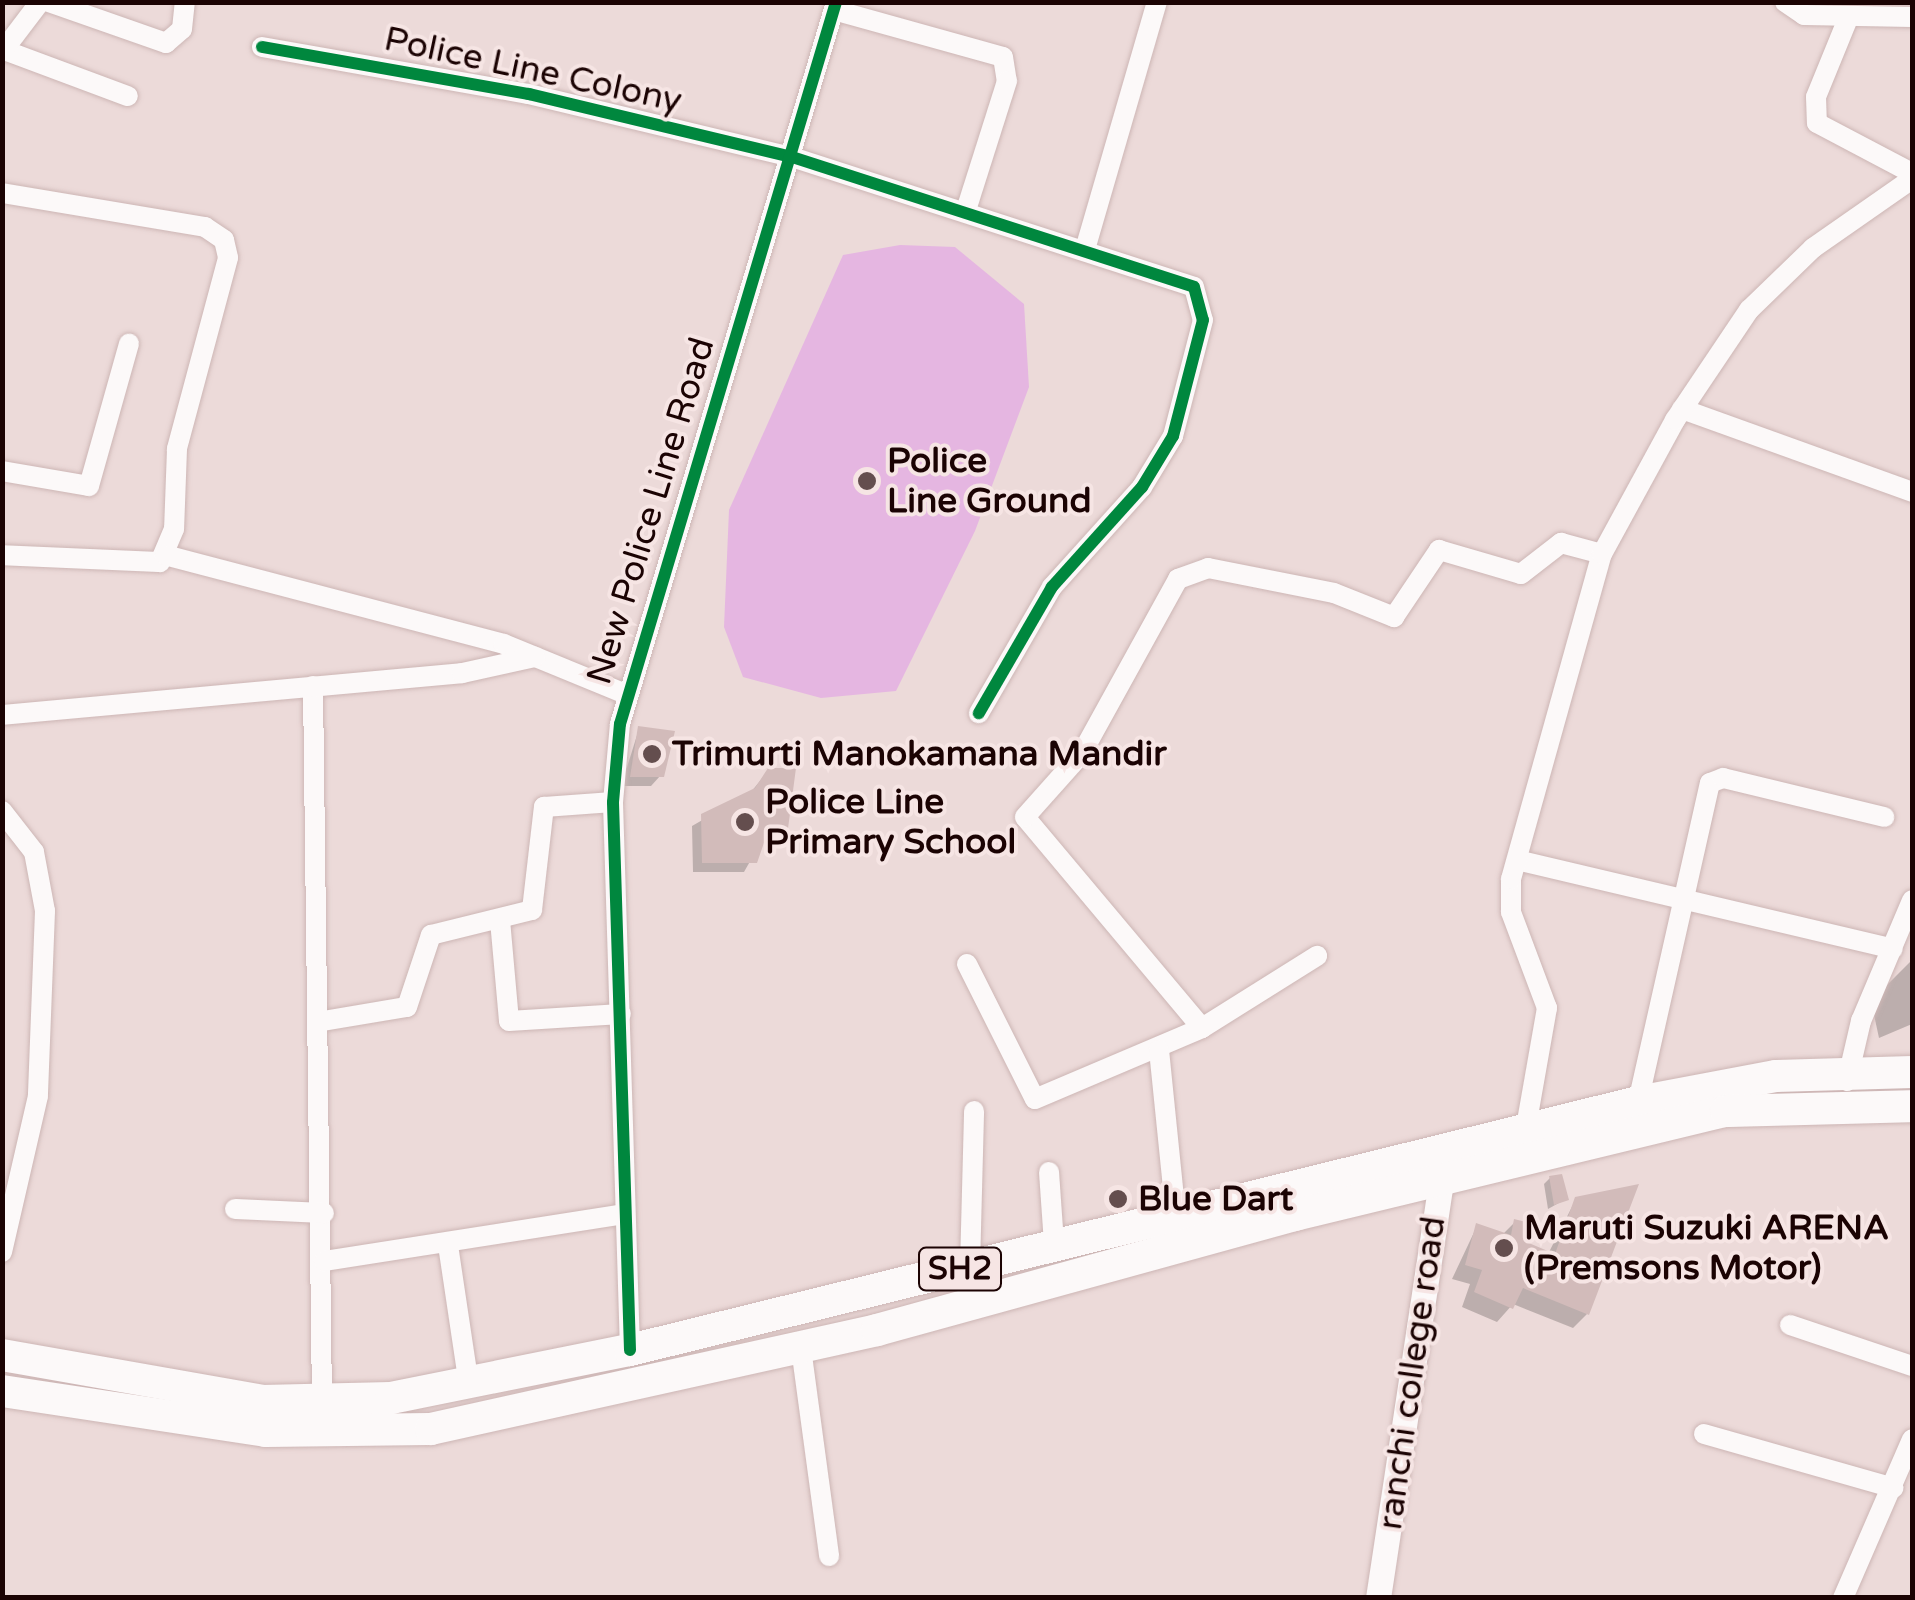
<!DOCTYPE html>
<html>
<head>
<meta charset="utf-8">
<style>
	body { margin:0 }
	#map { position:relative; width:1915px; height:1600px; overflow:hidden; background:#ecdad9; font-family:"Varela Round",sans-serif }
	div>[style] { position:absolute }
	.green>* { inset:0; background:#e5b6e1 }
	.shadow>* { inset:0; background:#0003 }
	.building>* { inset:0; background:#d2bbba }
	.roads { filter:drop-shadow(0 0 2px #cdb6b5) drop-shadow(0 0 2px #cdb6b5) }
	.minor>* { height:20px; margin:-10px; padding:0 10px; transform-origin:10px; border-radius:10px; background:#fcf9f9 }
	.tertiary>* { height:25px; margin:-12.5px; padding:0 12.5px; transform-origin:12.5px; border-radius:12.5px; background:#fcf9f9 }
	.primary>* { height:32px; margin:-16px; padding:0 16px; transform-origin:16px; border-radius:16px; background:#fcf9f9 }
	.cycleway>* { height:12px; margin:-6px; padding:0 6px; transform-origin:6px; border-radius:6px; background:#00873e }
	.dots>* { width:28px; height:28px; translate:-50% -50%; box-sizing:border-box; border:5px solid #f6e5e4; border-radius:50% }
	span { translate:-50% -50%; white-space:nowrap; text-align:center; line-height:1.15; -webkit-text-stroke:8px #f6e5e4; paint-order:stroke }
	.shield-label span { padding:2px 8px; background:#f6e5e4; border:2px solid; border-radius:8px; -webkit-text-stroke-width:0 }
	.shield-label { font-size:32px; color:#1b0303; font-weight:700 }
	.street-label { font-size:35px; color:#1b0303 }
	.poi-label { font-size:35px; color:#1b0303; font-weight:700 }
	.left { translate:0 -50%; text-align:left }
	.frame { position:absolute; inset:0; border:5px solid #1b0303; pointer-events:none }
</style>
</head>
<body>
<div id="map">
	<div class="green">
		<div style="clip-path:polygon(900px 245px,955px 247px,1024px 304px,1029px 387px,975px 531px,896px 691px,821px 698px,743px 677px,724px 627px,729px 510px,843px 255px)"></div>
	</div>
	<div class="shadow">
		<div style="clip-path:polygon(639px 729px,661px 775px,651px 786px,621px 786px)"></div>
		<div style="clip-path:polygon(769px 770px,785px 835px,761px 842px,744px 872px,693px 872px,692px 826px,751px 792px)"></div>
		<div style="clip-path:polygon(1912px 939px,1912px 1024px,1879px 1038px,1871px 1001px,1910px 962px)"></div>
		<div style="clip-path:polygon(1550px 1178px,1566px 1199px,1548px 1209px,1544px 1184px)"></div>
		<div style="clip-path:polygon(1576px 1199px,1587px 1314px,1573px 1328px,1513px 1304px,1497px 1322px,1462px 1307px,1470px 1284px,1452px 1279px,1477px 1226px,1502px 1235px,1515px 1222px,1521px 1242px,1548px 1254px)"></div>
	</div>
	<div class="building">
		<div style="clip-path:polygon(638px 726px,675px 731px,664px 777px,630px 777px)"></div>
		<div style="clip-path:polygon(768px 768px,796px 768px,787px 836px,768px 831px,757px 863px,702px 863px,701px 814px,755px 788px)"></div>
		<div style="clip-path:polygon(1562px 1174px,1569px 1200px,1554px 1205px,1549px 1176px)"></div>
		<div style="clip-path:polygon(1639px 1184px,1589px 1315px,1523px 1288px,1513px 1309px,1474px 1292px,1482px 1270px,1465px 1265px,1476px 1223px,1511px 1235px,1514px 1219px,1526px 1222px,1524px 1241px,1555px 1254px,1575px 1197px)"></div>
	</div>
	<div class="roads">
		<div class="minor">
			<div style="left:49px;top:2px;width:124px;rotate:19.3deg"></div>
			<div style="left:166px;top:43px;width:21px;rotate:-41deg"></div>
			<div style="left:182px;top:29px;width:27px;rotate:-84deg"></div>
			<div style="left:1785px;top:2px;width:23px;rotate:34deg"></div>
			<div style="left:1804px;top:15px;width:108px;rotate:1.1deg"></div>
			<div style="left:834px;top:10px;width:175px;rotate:15.5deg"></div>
			<div style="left:1003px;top:57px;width:24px;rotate:81deg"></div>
			<div style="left:1007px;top:81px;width:135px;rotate:107.6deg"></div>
			<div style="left:1849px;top:16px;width:87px;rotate:112.2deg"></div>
			<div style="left:1816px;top:97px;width:26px;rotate:88deg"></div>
			<div style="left:1817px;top:123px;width:107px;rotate:27.8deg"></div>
			<div style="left:262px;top:47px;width:271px;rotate:10deg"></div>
			<div style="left:529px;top:94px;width:270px;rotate:13.5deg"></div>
			<div style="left:792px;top:157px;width:422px;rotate:17.9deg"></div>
			<div style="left:1194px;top:287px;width:34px;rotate:75deg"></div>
			<div style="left:1203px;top:320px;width:120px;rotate:104.5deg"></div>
			<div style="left:1173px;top:436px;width:60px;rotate:121.3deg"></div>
			<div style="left:1142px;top:487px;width:135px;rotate:132deg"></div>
			<div style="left:1052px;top:587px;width:146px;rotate:120.1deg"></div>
			<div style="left:4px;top:50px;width:132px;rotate:20.4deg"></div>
			<div style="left:2px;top:52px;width:63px;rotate:-52.8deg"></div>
			<div style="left:2px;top:193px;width:206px;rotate:9.5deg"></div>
			<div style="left:205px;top:227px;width:23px;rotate:34deg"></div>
			<div style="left:224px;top:240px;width:18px;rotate:77deg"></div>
			<div style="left:228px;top:258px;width:198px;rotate:105deg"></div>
			<div style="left:177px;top:449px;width:80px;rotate:92.1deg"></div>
			<div style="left:174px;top:529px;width:36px;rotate:113deg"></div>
			<div style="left:160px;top:562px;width:158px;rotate:-177.5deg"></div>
			<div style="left:1086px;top:246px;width:254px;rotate:-73.8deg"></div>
			<div style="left:1682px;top:409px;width:245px;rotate:19.8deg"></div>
			<div style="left:2px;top:471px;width:88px;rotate:9.8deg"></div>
			<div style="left:89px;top:486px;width:148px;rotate:-74.3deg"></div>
			<div style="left:165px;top:555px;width:350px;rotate:14.7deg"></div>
			<div style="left:504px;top:644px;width:132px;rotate:22.3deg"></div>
			<div style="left:313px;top:686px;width:717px;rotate:89.28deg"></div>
			<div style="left:2px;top:715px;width:462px;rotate:-5.2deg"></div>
			<div style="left:462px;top:673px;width:75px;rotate:-12.4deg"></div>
			<div style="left:2px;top:811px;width:52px;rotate:52deg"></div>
			<div style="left:34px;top:852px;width:60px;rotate:79.4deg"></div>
			<div style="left:45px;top:911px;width:185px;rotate:92.2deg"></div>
			<div style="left:38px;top:1096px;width:160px;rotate:103deg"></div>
			<div style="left:1517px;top:860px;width:386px;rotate:13.3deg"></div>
			<div style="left:500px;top:920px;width:101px;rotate:84.9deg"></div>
			<div style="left:509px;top:1021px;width:112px;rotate:-3.6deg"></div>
			<div style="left:967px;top:964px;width:151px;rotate:63.3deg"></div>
			<div style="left:1035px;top:1099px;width:181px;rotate:-23deg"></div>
			<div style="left:1202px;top:1028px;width:136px;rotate:-32.1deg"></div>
			<div style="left:323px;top:1021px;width:85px;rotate:-9.5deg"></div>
			<div style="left:407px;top:1007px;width:76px;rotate:-71.6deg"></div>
			<div style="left:431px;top:935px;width:104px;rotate:-13.9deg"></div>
			<div style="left:532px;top:910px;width:104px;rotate:-83.4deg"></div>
			<div style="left:544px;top:807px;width:69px;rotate:-4.1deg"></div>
			<div style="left:1202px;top:1028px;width:275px;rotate:-130deg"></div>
			<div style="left:1025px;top:817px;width:86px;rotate:-48.3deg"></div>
			<div style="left:1082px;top:753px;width:199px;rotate:-61.1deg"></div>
			<div style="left:1178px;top:579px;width:32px;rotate:-20deg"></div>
			<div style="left:1208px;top:568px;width:128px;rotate:11.2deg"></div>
			<div style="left:1334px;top:593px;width:65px;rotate:21.8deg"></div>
			<div style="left:1394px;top:617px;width:81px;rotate:-56.1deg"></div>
			<div style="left:1439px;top:550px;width:85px;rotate:16.3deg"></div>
			<div style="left:1521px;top:574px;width:51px;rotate:-37.8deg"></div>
			<div style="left:1561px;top:543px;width:42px;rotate:15deg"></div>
			<div style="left:1159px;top:1050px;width:178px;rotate:84.2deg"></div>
			<div style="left:1847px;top:1081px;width:62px;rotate:-76.9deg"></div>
			<div style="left:1861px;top:1021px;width:131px;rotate:-67.1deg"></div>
			<div style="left:1638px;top:1102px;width:327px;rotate:-77.3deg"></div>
			<div style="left:1710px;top:783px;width:14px;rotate:-21deg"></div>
			<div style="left:1723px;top:778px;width:166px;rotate:13.6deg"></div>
			<div style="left:1526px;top:1127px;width:121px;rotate:-80deg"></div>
			<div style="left:1547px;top:1008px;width:103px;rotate:-110.6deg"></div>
			<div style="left:1511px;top:912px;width:33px;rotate:-90deg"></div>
			<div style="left:1511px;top:879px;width:337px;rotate:-74.4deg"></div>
			<div style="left:1602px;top:554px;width:153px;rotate:-61.4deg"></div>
			<div style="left:1675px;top:420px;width:133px;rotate:-56.1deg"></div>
			<div style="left:1749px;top:310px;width:89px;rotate:-44.1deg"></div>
			<div style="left:1813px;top:248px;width:121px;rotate:-34.9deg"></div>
			<div style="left:1049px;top:1172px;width:72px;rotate:86deg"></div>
			<div style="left:235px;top:1209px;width:89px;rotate:2.6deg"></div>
			<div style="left:448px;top:1245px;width:142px;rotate:81.5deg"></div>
			<div style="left:324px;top:1261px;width:303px;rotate:-8.9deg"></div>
			<div style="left:970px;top:1267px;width:156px;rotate:-88.5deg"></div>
			<div style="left:1790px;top:1325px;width:129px;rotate:18.6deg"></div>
			<div style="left:801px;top:1348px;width:210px;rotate:82.3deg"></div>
			<div style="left:630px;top:1350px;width:548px;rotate:-91.78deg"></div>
			<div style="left:613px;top:802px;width:78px;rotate:-84.9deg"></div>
			<div style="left:620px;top:724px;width:754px;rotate:-73.34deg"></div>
			<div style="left:1704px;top:1434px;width:197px;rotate:15.9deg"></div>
			<div style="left:1843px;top:1598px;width:173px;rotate:-66.5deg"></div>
		</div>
		<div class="tertiary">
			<div style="left:1378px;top:1598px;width:435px;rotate:-81.4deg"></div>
		</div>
		<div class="primary">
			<div style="left:2px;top:1355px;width:264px;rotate:10deg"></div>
			<div style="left:262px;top:1401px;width:129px;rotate:-1.3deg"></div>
			<div style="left:391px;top:1398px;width:244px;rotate:-11.4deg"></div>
			<div style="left:630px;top:1350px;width:1038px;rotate:-13.82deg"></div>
			<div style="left:1638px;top:1102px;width:140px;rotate:-10.7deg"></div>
			<div style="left:1776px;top:1076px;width:136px;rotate:-1.7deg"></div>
			<div style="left:2px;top:1391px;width:267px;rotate:8.6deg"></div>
			<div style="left:266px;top:1431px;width:165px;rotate:-0.7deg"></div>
			<div style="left:431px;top:1429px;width:457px;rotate:-12.5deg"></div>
			<div style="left:877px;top:1330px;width:434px;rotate:-15.4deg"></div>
			<div style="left:1295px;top:1215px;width:443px;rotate:-13.6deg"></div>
			<div style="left:1726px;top:1111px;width:186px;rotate:-1.5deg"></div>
		</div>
	</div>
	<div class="cycleway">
		<div style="left:262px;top:47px;width:271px;rotate:10deg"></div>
		<div style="left:529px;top:94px;width:270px;rotate:13.5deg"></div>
		<div style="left:792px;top:157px;width:422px;rotate:17.9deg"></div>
		<div style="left:1194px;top:287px;width:34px;rotate:75deg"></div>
		<div style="left:1203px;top:320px;width:120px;rotate:104.5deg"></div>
		<div style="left:1173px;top:436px;width:60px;rotate:121.3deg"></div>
		<div style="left:1142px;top:487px;width:135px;rotate:132deg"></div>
		<div style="left:1052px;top:587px;width:146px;rotate:120.1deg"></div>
		<div style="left:630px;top:1350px;width:548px;rotate:-91.78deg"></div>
		<div style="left:613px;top:802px;width:78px;rotate:-84.9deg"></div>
		<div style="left:620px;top:724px;width:754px;rotate:-73.34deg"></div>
	</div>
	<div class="dots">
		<div style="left:867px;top:481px;background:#644e4e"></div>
		<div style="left:652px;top:754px;background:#644e4e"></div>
		<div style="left:745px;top:822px;background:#644e4e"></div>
		<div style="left:1118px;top:1199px;background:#644e4e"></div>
		<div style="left:1504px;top:1248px;background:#644e4e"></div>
	</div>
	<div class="shield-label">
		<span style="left:960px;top:1269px">SH2</span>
	</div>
	<div class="street-label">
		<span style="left:533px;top:70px;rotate:12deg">Police Line Colony</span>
		<span style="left:651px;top:511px;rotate:-73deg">New Police Line Road</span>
		<span style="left:1412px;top:1373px;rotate:-82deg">ranchi college road</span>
	</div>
	<div class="poi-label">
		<span class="left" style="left:887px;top:481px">Police<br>Line Ground</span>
		<span class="left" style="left:672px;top:754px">Trimurti Manokamana Mandir</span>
		<span class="left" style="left:765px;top:822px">Police Line<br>Primary School</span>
		<span class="left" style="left:1138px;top:1199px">Blue Dart</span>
		<span class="left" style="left:1524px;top:1248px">Maruti Suzuki ARENA<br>(Premsons Motor)</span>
	</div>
	<div class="frame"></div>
</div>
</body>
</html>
